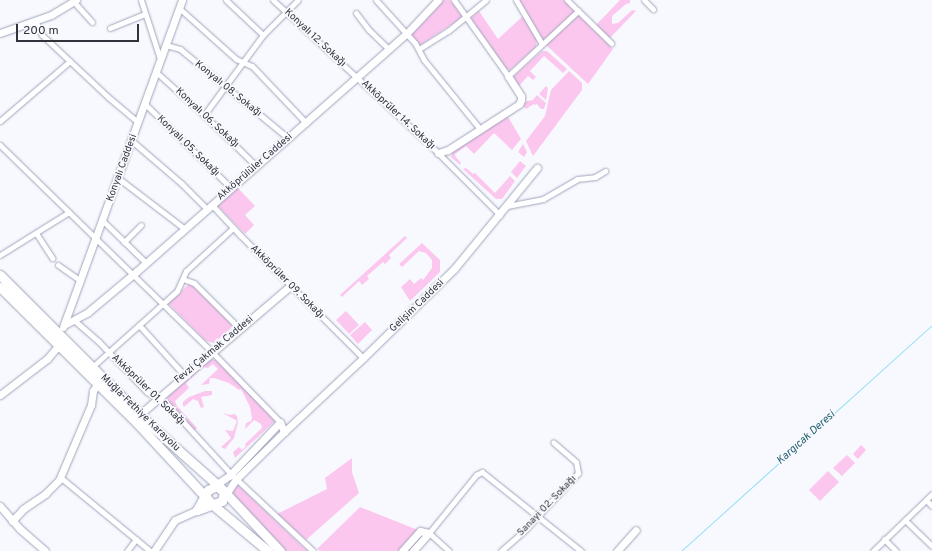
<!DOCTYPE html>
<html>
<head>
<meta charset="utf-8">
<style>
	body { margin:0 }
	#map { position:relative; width:932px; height:551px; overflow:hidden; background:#f8f9fe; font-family:Overpass,sans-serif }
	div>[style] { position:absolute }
	.green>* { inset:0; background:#fbc7ee }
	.stream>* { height:1px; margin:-0.5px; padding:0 0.5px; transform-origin:0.5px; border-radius:0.5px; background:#93e0f6 }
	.roads { filter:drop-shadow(0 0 1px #9fa4bc) drop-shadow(0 0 1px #9fa4bc) }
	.street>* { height:5px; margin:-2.5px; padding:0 2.5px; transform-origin:2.5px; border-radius:2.5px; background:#fff }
	.secondary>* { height:7px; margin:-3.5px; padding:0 3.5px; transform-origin:3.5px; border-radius:3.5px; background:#fff }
	.highway>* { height:9px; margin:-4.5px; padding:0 4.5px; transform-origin:4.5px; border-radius:4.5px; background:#fff }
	span { translate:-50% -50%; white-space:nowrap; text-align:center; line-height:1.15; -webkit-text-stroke:3.5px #f8f9fe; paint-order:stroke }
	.street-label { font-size:10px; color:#30323c }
	.water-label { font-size:11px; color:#205e6e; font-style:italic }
	.scale { position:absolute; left:16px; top:24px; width:123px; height:18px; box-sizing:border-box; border:2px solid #30323c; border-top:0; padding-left:5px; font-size:12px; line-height:14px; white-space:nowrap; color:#30323c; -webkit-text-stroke:3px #f8f9fe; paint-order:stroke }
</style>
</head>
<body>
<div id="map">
	<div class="green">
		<div style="clip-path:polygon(441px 0,450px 0,463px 17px,420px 45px,410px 34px)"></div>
		<div style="clip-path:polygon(519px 0,564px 0,576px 11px,543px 41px)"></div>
		<div style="clip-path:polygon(620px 0,630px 0,630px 3px,626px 4px,612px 16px,612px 24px,618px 23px,632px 10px,636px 11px,609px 39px,596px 25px)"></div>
		<div style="clip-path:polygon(479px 11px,498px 39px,523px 16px,537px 40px,536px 47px,510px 70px,506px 69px,472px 20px,472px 17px)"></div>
		<div style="clip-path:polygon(578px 14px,613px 49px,588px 84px,545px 44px)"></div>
		<div style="clip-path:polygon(542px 51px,547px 51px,567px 69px,563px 73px,544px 56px,530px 71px,536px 77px,533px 80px,528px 76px,518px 87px,513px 80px,514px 76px)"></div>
		<div style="clip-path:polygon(569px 71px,582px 83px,582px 90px,533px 156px,526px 141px,545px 116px,551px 90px)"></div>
		<div style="clip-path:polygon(546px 86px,548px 88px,546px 100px,539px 94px)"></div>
		<div style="clip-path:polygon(537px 95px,546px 103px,544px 109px,541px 109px,537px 104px,535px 105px,534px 104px,526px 109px,523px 106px,511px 115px,509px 113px,527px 101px,533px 100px)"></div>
		<div style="clip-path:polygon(507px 115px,521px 139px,512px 150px,494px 133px,474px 154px,466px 146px,455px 154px,455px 156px,461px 163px,460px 165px,451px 157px,452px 152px)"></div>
		<div style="clip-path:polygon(523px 144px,527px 152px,524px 157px,518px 152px)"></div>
		<div style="clip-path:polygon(520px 161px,526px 166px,517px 178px,511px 172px)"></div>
		<div style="clip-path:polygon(466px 168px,473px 174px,475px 173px,495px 193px,510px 176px,515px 181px,502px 199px,496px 199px,463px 169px)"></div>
		<div style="clip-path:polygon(238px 188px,255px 206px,245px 215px,254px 225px,245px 234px,217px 205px)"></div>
		<div style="clip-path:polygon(405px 236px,407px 238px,389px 255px,391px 258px,385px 264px,383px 262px,367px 276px,369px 279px,362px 285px,359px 281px,342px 297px,340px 295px)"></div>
		<div style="clip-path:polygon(422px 243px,440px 260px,440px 272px,410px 301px,401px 287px,410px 279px,414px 284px,421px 278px,423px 280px,432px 268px,432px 260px,426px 253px,419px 251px,402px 267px,399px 264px)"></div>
		<div style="clip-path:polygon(190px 283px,232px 324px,231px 328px,214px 343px,206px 341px,168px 303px)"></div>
		<div style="clip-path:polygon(346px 311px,359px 325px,349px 334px,336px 320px)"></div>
		<div style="clip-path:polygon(365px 322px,372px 330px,358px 344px,350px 335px)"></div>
		<div style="clip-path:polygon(209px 359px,216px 360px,274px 419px,274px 422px,235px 458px,233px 452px,239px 447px,242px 450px,246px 446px,245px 444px,262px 428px,261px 424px,254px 420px,245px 429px,246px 423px,251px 421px,252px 418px,250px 407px,241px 389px,239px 390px,229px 383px,214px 378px,210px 378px,209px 384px,201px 385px,218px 369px,213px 364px,208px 368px,203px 367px,186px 383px,189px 388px,175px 401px,177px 406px,197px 428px,194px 431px,168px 401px,167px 395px)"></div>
		<div style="clip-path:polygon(205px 391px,212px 391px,212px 395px,201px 397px,204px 407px,201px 408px,198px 401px,193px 399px,184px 407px,183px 406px,183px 402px,189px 397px)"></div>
		<div style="clip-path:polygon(223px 413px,230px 415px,234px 414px,237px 416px,238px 422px,234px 438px,225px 449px,221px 447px,231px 438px,225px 430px,233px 431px,237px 421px)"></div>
		<div style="clip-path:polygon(861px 445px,866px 450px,858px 459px,853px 454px)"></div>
		<div style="clip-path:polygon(847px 455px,855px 463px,842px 476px,833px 468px)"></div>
		<div style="clip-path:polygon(352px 458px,352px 472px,359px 493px,306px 540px,277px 514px,327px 489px,325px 478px)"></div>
		<div style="clip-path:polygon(828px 471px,839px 482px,820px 501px,809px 490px)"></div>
		<div style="clip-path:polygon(236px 483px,303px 547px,308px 551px,285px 551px,233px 495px,232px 491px)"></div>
		<div style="clip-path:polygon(360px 507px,418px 530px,399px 551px,320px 551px,317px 549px)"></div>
	</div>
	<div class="stream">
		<div style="left:681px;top:551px;width:338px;rotate:-42deg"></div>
	</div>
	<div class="roads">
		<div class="street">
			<div style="left:141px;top:0;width:62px;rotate:72.1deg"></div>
			<div style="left:226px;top:0;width:51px;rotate:43.4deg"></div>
			<div style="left:273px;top:0;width:225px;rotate:42.8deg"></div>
			<div style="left:438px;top:153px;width:88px;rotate:45deg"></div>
			<div style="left:376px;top:0;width:58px;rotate:47.8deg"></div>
			<div style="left:415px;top:43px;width:19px;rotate:62deg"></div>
			<div style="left:424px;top:60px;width:89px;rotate:50.9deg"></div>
			<div style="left:454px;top:0;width:93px;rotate:54.6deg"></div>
			<div style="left:508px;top:76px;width:96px;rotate:-42.9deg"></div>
			<div style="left:516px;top:0;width:51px;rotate:59.4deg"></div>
			<div style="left:567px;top:0;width:62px;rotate:44.3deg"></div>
			<div style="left:644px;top:0;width:13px;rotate:45deg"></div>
			<div style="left:74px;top:2px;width:27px;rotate:48deg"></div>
			<div style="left:179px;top:8px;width:76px;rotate:41.8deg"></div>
			<div style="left:236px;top:59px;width:17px;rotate:24deg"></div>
			<div style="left:252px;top:66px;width:79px;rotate:46.5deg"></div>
			<div style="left:356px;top:13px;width:21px;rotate:53deg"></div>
			<div style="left:369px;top:30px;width:28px;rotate:44deg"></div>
			<div style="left:36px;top:21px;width:7px;rotate:74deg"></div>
			<div style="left:38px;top:28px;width:8px;rotate:60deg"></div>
			<div style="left:42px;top:35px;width:91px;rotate:43.2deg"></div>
			<div style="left:108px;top:97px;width:39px;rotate:40deg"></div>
			<div style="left:110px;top:28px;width:37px;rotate:-22deg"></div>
			<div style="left:166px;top:45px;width:15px;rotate:16deg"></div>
			<div style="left:180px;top:49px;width:140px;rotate:39.5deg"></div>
			<div style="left:419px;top:49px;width:34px;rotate:-32deg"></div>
			<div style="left:448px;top:31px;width:49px;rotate:-39.2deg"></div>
			<div style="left:156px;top:72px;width:64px;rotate:41.9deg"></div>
			<div style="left:204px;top:115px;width:73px;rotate:44.4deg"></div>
			<div style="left:145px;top:104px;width:120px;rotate:44.3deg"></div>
			<div style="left:204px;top:115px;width:99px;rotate:-53.6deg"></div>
			<div style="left:263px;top:35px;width:49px;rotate:-45deg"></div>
			<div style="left:0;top:121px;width:92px;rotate:-40.6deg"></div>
			<div style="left:132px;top:141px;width:65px;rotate:40.6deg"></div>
			<div style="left:181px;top:183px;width:37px;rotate:45deg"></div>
			<div style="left:0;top:145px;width:296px;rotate:44.3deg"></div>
			<div style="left:212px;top:352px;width:98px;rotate:45.8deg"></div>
			<div style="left:118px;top:178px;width:84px;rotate:37.3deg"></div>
			<div style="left:212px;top:205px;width:42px;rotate:46.9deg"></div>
			<div style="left:241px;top:236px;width:173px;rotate:45deg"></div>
			<div style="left:507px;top:206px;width:37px;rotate:-11deg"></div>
			<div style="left:543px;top:199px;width:39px;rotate:-30deg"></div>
			<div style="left:577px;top:179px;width:18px;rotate:-6deg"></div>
			<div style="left:595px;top:177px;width:12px;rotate:-31deg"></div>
			<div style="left:103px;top:221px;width:60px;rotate:44.3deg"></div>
			<div style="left:36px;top:233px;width:30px;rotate:57deg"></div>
			<div style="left:124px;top:242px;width:24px;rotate:-45deg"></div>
			<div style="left:0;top:255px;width:81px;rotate:-31.9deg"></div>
			<div style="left:58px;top:265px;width:28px;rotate:35deg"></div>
			<div style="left:183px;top:279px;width:12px;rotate:20deg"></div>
			<div style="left:194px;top:283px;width:64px;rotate:45deg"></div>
			<div style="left:75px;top:321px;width:32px;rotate:41deg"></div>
			<div style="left:99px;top:342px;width:69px;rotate:46.2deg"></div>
			<div style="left:147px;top:392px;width:23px;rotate:31deg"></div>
			<div style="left:167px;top:404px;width:95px;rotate:47.6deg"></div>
			<div style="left:231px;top:474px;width:112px;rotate:43.2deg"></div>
			<div style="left:139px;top:325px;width:67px;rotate:48deg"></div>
			<div style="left:92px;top:367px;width:114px;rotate:-41.8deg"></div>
			<div style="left:177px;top:291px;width:22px;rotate:-66deg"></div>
			<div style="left:186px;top:271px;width:64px;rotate:-42.5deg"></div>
			<div style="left:60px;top:477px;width:117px;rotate:39.4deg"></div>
			<div style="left:926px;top:500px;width:8px;rotate:45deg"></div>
			<div style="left:905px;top:520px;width:37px;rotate:44deg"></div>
			<div style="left:884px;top:539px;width:17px;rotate:45deg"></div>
			<div style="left:127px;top:551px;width:15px;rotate:-53deg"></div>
			<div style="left:449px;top:551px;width:27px;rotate:-138deg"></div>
			<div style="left:429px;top:533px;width:75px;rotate:-51deg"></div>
			<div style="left:476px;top:475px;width:7px;rotate:-27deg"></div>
			<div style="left:482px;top:472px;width:127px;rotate:38.6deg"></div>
			<div style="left:501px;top:551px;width:29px;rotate:-41deg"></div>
			<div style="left:523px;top:532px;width:81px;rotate:-47deg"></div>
			<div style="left:578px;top:473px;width:11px;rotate:-100deg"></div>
			<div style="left:576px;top:462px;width:30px;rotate:-139deg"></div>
			<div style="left:873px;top:551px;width:82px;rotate:-44deg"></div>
		</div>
		<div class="secondary">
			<div style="left:0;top:33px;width:54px;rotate:-19.4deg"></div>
			<div style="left:51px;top:15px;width:29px;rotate:-31deg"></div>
			<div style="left:438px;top:153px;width:10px;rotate:-17deg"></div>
			<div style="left:448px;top:150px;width:85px;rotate:-32.9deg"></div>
			<div style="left:519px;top:104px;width:4px;rotate:-63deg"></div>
			<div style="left:521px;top:100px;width:4px;rotate:-90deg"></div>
			<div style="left:521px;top:96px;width:24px;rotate:-123deg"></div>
			<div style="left:64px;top:325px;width:27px;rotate:-28deg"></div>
			<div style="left:88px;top:312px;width:64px;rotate:-39.9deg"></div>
			<div style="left:137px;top:271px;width:359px;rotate:-41.4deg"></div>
			<div style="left:406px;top:34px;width:47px;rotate:-46.7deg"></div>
			<div style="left:63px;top:327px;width:348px;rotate:-70deg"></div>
			<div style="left:0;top:395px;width:59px;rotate:-37.5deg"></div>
			<div style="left:47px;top:359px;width:17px;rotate:-50deg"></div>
			<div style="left:139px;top:415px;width:199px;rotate:-40.5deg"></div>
			<div style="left:284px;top:432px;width:108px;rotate:-43.1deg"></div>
			<div style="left:363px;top:358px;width:127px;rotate:-44.4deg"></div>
			<div style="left:454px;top:269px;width:131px;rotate:-50.6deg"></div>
			<div style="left:214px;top:486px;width:18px;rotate:-34deg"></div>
			<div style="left:229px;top:476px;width:74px;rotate:-46.6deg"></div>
			<div style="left:280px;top:422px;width:11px;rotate:68deg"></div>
			<div style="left:284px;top:432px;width:67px;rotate:135.6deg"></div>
			<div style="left:236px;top:479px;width:20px;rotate:123deg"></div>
			<div style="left:0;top:506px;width:30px;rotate:49deg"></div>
			<div style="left:20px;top:529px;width:33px;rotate:41deg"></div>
			<div style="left:12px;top:521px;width:16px;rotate:-47deg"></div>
			<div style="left:23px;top:509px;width:27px;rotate:-34deg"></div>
			<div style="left:45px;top:494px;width:20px;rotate:-45deg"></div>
			<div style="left:59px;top:480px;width:82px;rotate:-66.9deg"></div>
			<div style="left:91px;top:405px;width:14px;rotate:-82deg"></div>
			<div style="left:93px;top:391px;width:8px;rotate:-60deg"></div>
			<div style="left:154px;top:551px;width:37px;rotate:-56deg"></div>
			<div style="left:175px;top:520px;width:24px;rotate:-24deg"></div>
			<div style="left:402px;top:551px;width:27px;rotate:-48deg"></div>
			<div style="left:420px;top:531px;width:9px;rotate:13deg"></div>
			<div style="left:429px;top:533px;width:24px;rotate:132deg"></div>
			<div style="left:617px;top:551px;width:28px;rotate:-48deg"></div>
		</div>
		<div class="highway">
			<div style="left:0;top:275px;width:209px;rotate:45deg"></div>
			<div style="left:148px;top:423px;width:99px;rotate:41.7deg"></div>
			<div style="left:222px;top:489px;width:85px;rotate:46.9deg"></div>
			<div style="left:0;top:287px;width:193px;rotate:44.8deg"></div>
			<div style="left:137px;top:423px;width:112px;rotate:47.2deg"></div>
			<div style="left:213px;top:505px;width:72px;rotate:39.9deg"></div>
			<div style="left:217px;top:486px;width:9px;rotate:41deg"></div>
			<div style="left:224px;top:492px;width:9px;rotate:103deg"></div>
			<div style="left:222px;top:501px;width:27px;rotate:160deg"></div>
			<div style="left:197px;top:510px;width:23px;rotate:-61deg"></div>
			<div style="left:208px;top:490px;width:10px;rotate:-24deg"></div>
		</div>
	</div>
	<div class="street-label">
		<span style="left:315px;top:38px;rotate:43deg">Konyalı 12. Sokağı</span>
		<span style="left:228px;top:89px;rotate:39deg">Konyalı 08. Sokağı</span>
		<span style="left:398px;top:115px;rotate:43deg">Akköprüler 14. Sokağı</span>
		<span style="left:207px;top:118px;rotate:43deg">Konyalı 06. Sokağı</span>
		<span style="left:188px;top:146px;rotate:44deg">Konyalı 05. Sokağı</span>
		<span style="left:255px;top:167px;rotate:-41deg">Akköprülüler Caddesi</span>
		<span style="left:122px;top:168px;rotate:-70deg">Konyalı Caddesi</span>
		<span style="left:287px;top:282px;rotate:45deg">Akköprüler 09. Sokağı</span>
		<span style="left:417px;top:306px;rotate:-44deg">Gelişim Caddesi</span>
		<span style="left:214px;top:350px;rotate:-40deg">Fevzi Çakmak Caddesi</span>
		<span style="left:148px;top:390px;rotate:44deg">Akköprüler 01. Sokağı</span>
		<span style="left:140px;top:413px;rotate:44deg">Muğla-Fethiye Karayolu</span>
		<span style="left:547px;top:506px;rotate:-46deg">Sanayi 02. Sokağı</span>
	</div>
	<div class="water-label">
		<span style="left:806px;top:438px;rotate:-42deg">Kargıcak Deresi</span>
	</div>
	<div class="scale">200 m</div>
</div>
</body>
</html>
